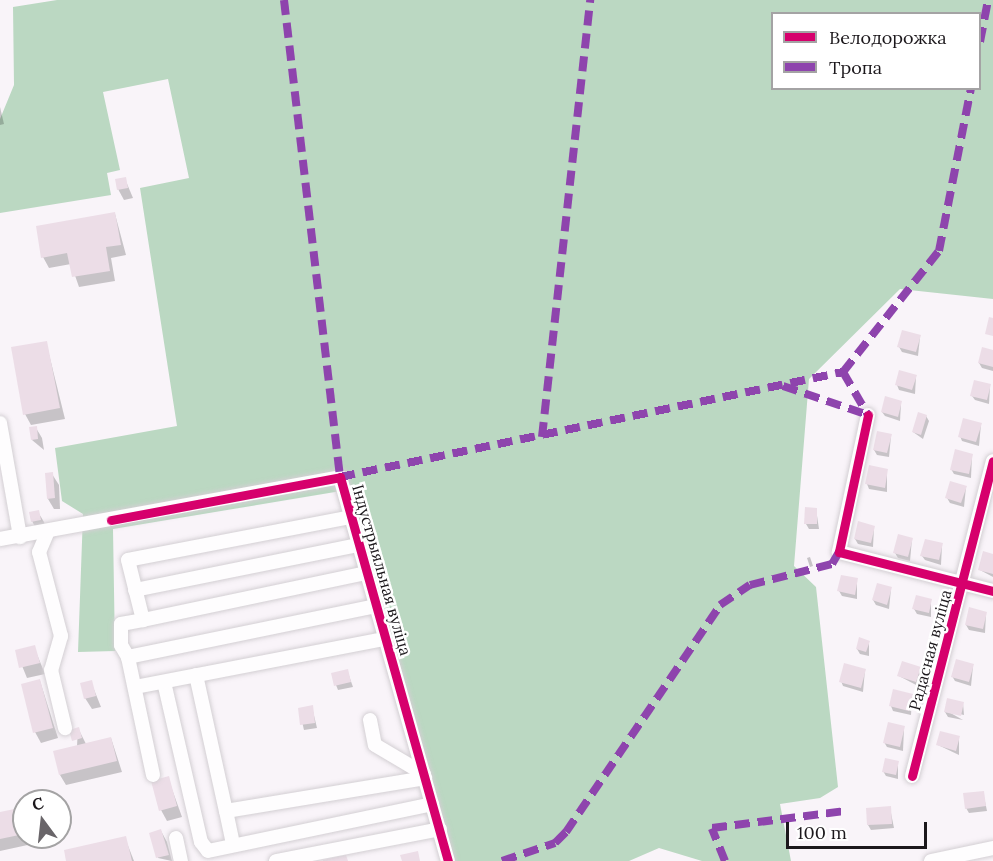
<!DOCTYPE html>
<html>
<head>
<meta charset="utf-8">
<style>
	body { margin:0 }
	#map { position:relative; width:993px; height:861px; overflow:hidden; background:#f9f4f9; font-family:Lora,serif }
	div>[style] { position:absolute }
	.forest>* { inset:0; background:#bbd8c2 }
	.shadow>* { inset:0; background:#0003 }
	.building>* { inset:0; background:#ecdde7 }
	.roads { filter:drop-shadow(0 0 2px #d3cfd3) drop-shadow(0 0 2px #d3cfd3) }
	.minor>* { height:14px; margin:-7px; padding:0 7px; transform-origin:7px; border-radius:7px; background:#fefdfe }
	.quiet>* { height:8px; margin-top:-4px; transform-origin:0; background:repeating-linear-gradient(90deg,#8e44ad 0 15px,transparent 0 23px) }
	.cycleway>* { height:9px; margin:-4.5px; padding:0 4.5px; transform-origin:4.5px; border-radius:4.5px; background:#d6006c }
	span { translate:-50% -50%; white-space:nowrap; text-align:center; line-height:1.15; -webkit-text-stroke:5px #fff; paint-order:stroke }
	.street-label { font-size:16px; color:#1c181c }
	.legend { position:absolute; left:771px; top:12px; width:210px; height:78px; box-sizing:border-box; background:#fff; border:2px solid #a4a3a4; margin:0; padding:8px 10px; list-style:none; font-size:18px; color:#1c181c }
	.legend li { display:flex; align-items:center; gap:12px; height:30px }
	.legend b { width:30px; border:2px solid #a4a3a4 }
	.north { position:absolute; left:12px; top:789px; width:60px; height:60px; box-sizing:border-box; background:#fff; border:2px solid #a4a3a4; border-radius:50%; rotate:345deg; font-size:16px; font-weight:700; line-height:24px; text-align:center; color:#1c181c }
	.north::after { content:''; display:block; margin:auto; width:21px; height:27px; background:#696569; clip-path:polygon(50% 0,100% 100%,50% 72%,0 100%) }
	.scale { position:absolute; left:786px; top:822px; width:141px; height:27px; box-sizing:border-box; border:3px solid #1c181c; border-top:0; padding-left:8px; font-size:18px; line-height:21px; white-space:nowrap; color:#1c181c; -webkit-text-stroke:4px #fff; paint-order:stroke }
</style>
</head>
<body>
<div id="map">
	<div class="forest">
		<div style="clip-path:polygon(evenodd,57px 0,993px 0,993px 299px,900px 289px,809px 379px,794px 566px,816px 587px,838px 787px,820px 798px,780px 804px,791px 861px,702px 861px,659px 848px,629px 861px,454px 861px,341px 491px,113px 529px,115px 651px,78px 652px,83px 514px,62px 501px,55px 448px,177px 426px,140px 188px,189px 178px,168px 79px,103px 92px,120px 170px,107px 173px,111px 195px,0 213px,0 119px,14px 85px,13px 7px,57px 0,772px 14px,980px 14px,980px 88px,772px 88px,772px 14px)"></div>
	</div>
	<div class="shadow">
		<div style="clip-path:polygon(0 107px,4px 124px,0 125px)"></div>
		<div style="clip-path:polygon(125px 179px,133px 198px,124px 200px,118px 189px)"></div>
		<div style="clip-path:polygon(115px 214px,126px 255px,111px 258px,115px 281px,79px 287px,71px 264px,49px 268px,43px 257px)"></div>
		<div style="clip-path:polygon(920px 337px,918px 356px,902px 352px,899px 347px)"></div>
		<div style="clip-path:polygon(46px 342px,65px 419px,31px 425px,25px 414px)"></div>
		<div style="clip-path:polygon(993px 351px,993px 371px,982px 368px,979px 363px)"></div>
		<div style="clip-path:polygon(916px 376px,915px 394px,899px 390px,897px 385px)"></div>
		<div style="clip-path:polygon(990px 386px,989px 404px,975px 400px,972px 396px)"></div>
		<div style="clip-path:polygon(901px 403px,900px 421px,885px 416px,882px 412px)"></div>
		<div style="clip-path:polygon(926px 416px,929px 421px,923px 439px,913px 432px)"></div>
		<div style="clip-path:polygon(981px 424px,979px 446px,962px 441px,960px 436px)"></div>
		<div style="clip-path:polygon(36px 428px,42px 438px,44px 450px,32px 440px)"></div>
		<div style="clip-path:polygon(891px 436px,889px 457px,877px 455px,874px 450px)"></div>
		<div style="clip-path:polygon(972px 455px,971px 478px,954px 474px,951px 469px)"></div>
		<div style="clip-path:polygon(887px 471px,887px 492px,869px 489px,867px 484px)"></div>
		<div style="clip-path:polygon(52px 474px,59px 485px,60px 509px,54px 509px,48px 499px)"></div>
		<div style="clip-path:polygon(966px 487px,964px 507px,950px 503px,947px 498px)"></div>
		<div style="clip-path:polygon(816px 509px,819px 529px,809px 529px,806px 524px)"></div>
		<div style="clip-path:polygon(38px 512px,44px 522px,46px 531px,38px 532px,32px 521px)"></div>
		<div style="clip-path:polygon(874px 527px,873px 547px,858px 544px,855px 539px)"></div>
		<div style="clip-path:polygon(912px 539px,910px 561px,898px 558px,895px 553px)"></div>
		<div style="clip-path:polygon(942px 545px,941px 565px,925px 560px,922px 556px)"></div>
		<div style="clip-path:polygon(993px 556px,993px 577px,980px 570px)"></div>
		<div style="clip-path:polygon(810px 557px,813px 566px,810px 567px,807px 558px)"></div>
		<div style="clip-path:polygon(857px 580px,857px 599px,842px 596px,839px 591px)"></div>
		<div style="clip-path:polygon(891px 589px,889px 609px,876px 605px,873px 600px)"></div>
		<div style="clip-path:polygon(931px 600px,931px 617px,917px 614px,914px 609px)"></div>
		<div style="clip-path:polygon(986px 613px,985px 633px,969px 630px,966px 625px)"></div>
		<div style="clip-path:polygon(869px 642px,869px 656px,860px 654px,857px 649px)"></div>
		<div style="clip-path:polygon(34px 647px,45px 674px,27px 678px,16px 651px)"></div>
		<div style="clip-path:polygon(973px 666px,971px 686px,955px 681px,952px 676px)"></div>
		<div style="clip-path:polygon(920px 668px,918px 686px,899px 676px)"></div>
		<div style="clip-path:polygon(347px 670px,353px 687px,338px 690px,336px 685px)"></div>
		<div style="clip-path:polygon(865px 670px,863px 692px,843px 686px,841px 681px)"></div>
		<div style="clip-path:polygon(40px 681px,58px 738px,41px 743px,35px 732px)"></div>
		<div style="clip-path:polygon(91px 682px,101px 707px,92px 709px,85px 698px)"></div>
		<div style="clip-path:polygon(912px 696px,911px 715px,893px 711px,891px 706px)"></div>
		<div style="clip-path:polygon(963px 703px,964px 715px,947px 711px,963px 720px,948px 717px,945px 712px)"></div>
		<div style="clip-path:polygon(312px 707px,317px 728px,304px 730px,299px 709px)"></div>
		<div style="clip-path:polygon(78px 728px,86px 744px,111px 738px,122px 772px,66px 785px,60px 775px,77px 746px)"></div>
		<div style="clip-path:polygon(904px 728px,903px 751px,887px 747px,884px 742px)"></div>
		<div style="clip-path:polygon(959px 738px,959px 755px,938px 745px)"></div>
		<div style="clip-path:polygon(898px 762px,898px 779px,886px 776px,883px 771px)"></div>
		<div style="clip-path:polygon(168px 778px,182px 817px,167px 821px,161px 810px)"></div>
		<div style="clip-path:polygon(983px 792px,987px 811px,969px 813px,966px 808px)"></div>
		<div style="clip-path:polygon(24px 808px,24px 837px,46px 841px,0 851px,0 813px)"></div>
		<div style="clip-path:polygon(890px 808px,894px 828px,871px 830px,868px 825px)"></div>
		<div style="clip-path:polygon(161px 831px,167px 842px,172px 861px,158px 858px,151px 834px)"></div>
		<div style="clip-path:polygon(125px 838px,134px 861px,66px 861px)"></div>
	</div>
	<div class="building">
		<div style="clip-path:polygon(126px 177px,128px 188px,117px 190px,115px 179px)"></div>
		<div style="clip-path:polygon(115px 212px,121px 245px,106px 247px,110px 271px,72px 277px,67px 253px,41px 258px,36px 226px)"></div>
		<div style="clip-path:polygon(989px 317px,993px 318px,993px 336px,985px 334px)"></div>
		<div style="clip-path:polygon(902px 330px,921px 335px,916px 352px,897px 347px)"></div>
		<div style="clip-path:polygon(47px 341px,60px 408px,23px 415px,11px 347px)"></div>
		<div style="clip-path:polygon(982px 347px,993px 350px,993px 367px,978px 363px)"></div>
		<div style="clip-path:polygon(899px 370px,917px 375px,912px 390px,895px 385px)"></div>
		<div style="clip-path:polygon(974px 380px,991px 384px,987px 400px,970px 396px)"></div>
		<div style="clip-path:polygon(885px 396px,902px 401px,898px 417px,881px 412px)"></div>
		<div style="clip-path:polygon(918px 412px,927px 415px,921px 435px,912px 432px)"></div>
		<div style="clip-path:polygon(963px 418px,982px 423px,976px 442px,958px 437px)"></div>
		<div style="clip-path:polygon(37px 426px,38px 439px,31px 440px,29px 427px)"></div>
		<div style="clip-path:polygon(877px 431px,892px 434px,887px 453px,873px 450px)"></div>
		<div style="clip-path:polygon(955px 449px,973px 454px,969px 474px,950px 470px)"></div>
		<div style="clip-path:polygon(869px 465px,888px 469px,885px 488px,865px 484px)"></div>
		<div style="clip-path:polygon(53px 472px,55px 498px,47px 499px,45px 473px)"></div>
		<div style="clip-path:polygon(950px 481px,967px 486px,961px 503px,945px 498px)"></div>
		<div style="clip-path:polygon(805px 507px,817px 508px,817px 524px,804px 524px)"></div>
		<div style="clip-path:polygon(39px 510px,41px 520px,31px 522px,29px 512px)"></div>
		<div style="clip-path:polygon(858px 521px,875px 526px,871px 543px,854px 539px)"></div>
		<div style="clip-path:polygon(898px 534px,913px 538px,908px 557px,893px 553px)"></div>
		<div style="clip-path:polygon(925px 539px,943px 543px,939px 560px,920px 556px)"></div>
		<div style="clip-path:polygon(983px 551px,993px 554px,993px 574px,978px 570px)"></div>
		<div style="clip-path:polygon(841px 575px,858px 578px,855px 595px,837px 591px)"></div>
		<div style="clip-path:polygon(877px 583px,892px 587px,887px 605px,872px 600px)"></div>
		<div style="clip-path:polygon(916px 595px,932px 599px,929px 613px,912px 609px)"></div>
		<div style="clip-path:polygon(969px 607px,987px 612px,983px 629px,965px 625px)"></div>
		<div style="clip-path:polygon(859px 637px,870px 641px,866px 652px,856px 649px)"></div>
		<div style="clip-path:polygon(35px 645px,40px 663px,19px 668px,15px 650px)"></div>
		<div style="clip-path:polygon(956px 659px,974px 664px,969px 682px,951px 677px)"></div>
		<div style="clip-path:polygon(902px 661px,921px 667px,916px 682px,897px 676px)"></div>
		<div style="clip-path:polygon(844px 663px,866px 669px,861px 688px,839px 682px)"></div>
		<div style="clip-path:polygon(348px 669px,351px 682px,334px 686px,331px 673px)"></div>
		<div style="clip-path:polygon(40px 679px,53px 728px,33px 733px,21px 684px)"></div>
		<div style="clip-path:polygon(92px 680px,96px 696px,84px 699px,80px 683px)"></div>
		<div style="clip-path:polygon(893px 689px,913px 694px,909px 711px,889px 706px)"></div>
		<div style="clip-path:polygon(947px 698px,964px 702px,961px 716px,944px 712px)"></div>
		<div style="clip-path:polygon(313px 705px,315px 723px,300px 725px,298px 708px)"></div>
		<div style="clip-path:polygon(888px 722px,905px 726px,900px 747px,883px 743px)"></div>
		<div style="clip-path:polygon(79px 727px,82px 738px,72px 741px,69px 730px)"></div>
		<div style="clip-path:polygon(940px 731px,960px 736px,956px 751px,936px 745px)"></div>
		<div style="clip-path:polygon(111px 737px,117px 761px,59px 775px,53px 751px)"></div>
		<div style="clip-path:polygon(885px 758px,899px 761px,896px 775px,882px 772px)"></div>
		<div style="clip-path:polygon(169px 776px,177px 806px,159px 811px,151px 781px)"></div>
		<div style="clip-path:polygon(984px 791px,986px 806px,965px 809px,963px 793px)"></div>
		<div style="clip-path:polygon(891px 806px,892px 824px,867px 825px,866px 808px)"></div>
		<div style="clip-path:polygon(24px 807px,24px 834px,0 839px,0 812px)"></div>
		<div style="clip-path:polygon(161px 829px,169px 855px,156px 858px,149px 833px)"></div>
		<div style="clip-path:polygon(126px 836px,132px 861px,66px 861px,64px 850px)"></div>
		<div style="clip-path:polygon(418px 851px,420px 861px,402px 861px,400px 855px)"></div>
		<div style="clip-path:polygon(346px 855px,348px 861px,323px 861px,323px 860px)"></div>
	</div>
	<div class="roads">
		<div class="minor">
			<div style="left:868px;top:415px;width:140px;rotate:102deg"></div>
			<div style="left:839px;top:552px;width:159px;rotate:14.2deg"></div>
			<div style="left:0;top:423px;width:116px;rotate:80deg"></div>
			<div style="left:351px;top:517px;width:227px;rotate:169.1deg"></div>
			<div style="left:128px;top:560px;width:62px;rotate:76deg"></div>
			<div style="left:143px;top:620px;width:228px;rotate:-11.9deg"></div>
			<div style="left:48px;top:531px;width:23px;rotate:113deg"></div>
			<div style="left:39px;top:552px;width:87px;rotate:75.3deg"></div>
			<div style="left:61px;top:636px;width:35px;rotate:106deg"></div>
			<div style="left:51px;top:670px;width:60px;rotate:76.4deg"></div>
			<div style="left:0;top:539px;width:346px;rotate:-10.3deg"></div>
			<div style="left:340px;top:477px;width:399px;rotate:74.3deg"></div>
			<div style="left:135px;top:590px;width:228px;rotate:-11.4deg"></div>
			<div style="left:128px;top:657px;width:14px;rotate:-120deg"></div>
			<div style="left:121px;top:645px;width:21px;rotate:-90deg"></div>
			<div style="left:121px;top:624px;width:22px;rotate:-10deg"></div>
			<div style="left:196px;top:675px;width:139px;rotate:77.6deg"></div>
			<div style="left:226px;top:811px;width:202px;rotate:-9.4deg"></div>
			<div style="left:164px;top:682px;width:164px;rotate:77deg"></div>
			<div style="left:201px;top:842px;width:11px;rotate:52deg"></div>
			<div style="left:208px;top:851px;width:229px;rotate:-11.8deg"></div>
			<div style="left:135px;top:687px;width:255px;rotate:-10.9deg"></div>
			<div style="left:370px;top:720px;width:25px;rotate:79deg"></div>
			<div style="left:375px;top:745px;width:57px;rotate:30.6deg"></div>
			<div style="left:153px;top:775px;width:121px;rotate:-102deg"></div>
			<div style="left:128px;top:657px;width:253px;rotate:-11.6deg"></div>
			<div style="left:912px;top:776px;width:325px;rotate:-75.6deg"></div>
			<div style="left:226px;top:811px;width:34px;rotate:78deg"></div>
			<div style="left:176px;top:838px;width:24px;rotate:78deg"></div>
			<div style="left:276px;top:861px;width:167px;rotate:-11deg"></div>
			<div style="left:931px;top:861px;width:63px;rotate:-11.8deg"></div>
		</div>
	</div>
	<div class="quiet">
		<div style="left:284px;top:0;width:480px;rotate:83.3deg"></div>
		<div style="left:340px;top:477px;width:514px;rotate:-11.79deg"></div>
		<div style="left:843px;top:372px;width:154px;rotate:-51.6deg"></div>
		<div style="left:939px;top:251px;width:166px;rotate:-78.9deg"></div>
		<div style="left:980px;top:42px;width:43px;rotate:-79.2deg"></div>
		<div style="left:843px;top:372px;width:50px;rotate:59.8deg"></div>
		<div style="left:783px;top:386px;width:90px;rotate:18.8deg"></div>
		<div style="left:542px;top:437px;width:440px;rotate:-83.7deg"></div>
		<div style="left:502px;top:861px;width:56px;rotate:-18.8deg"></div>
		<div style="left:555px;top:843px;width:16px;rotate:-45deg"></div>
		<div style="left:566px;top:832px;width:274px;rotate:-55.8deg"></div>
		<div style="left:720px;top:605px;width:36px;rotate:-34deg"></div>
		<div style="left:750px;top:585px;width:85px;rotate:-14.4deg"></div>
		<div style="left:832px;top:564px;width:14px;rotate:-60deg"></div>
		<div style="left:725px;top:861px;width:35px;rotate:-112deg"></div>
		<div style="left:712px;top:828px;width:133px;rotate:-7.3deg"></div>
	</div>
	<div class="cycleway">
		<div style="left:868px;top:415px;width:140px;rotate:102deg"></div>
		<div style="left:839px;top:552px;width:159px;rotate:14.2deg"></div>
		<div style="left:111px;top:520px;width:233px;rotate:-10.6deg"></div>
		<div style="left:340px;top:477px;width:399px;rotate:74.3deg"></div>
		<div style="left:912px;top:776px;width:325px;rotate:-75.6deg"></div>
	</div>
	<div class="street-label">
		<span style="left:382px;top:570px;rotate:74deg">Індустрыяльная вуліца</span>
		<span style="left:930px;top:650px;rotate:-75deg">Радасная вуліца</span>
	</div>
	<ul class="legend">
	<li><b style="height:8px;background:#d6006c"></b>Велодорожка</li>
	<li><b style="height:8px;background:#8e44ad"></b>Тропа</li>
	</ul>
	<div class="north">С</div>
	<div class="scale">100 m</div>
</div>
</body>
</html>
